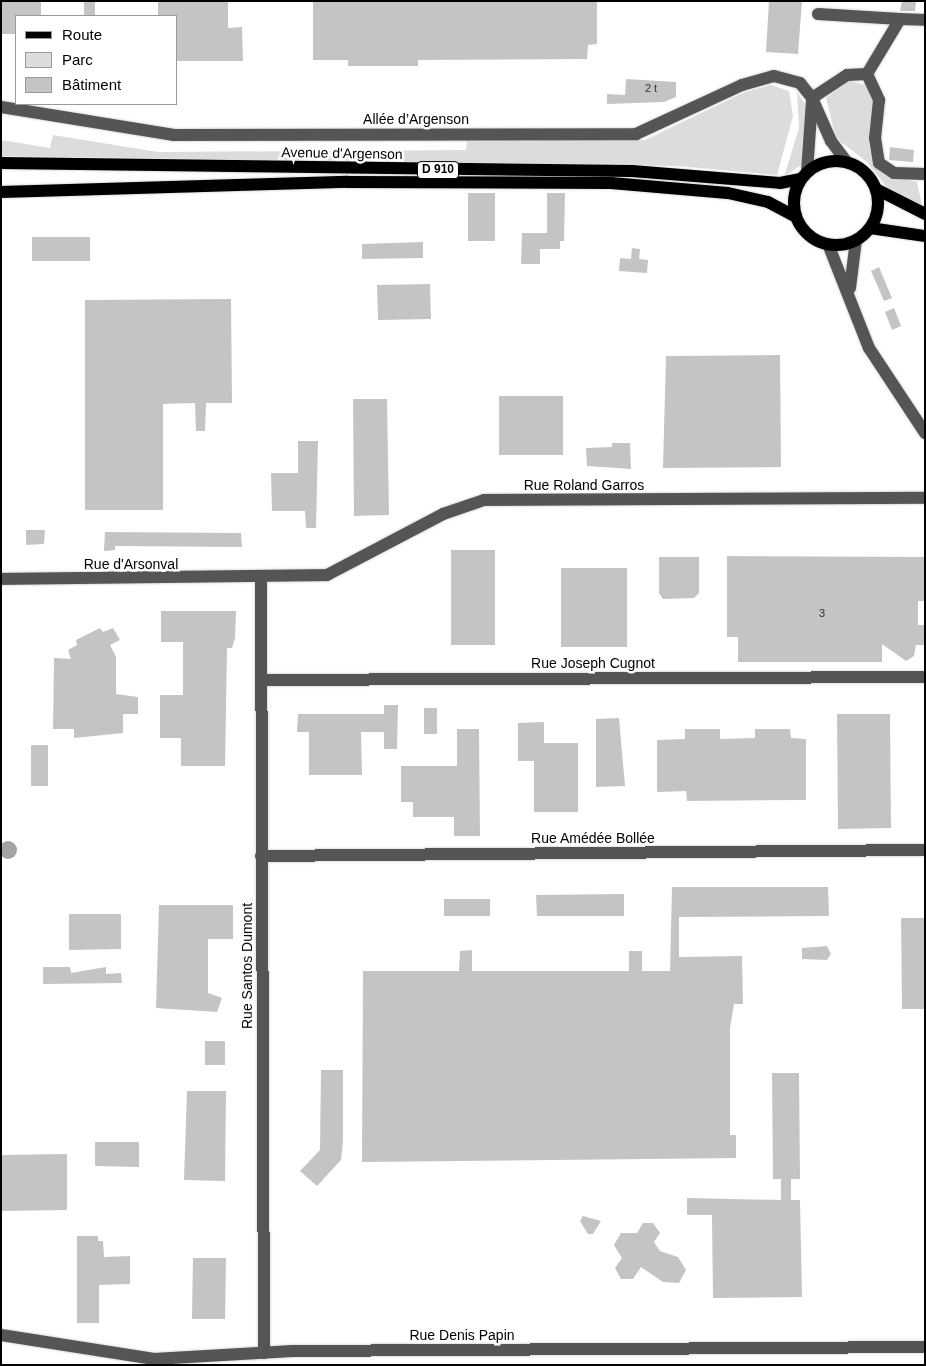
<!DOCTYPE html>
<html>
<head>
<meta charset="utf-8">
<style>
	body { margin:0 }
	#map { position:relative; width:926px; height:1366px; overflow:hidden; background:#fff; font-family:Helvetica,sans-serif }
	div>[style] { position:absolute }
	.green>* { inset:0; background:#dcdcdc }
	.water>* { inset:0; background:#a3a3a3 }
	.round { border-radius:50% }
	.building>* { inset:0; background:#c4c4c4 }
	.roads { filter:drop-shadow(0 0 1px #dbdbdb) drop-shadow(0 0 1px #dbdbdb) }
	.minor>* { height:12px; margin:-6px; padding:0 6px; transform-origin:6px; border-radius:6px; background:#555 }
	.major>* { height:12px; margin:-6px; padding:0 6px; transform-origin:6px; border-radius:6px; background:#000 }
	.major>.ring { margin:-6px; padding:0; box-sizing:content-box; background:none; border:12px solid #000; border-radius:50% }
	span { translate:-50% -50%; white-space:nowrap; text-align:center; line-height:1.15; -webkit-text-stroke:5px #fff; paint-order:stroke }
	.number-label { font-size:11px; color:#313131 }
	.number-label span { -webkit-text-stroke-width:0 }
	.shield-label span { padding:1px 4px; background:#fff; border:1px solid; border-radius:4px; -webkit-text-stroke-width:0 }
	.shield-label { font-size:12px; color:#000; font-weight:700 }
	.street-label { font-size:14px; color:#000 }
	.frame { position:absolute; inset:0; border:2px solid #000; pointer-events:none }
	.legend { position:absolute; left:15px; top:15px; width:162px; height:90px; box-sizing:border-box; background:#fff; border:1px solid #999; margin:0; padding:6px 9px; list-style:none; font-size:15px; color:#000 }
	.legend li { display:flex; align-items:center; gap:10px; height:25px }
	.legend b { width:25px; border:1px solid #999 }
</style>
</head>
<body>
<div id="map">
	<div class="green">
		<div style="clip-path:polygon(849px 81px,865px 85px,874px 98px,869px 146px,875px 165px,887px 176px,917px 182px,922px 205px,889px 190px,867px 162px,836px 138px,826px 98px)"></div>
		<div style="clip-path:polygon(771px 85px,789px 91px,793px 116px,777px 175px,678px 166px,1px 156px,1px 140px,50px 148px,53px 135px,158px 152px,466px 150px,467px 141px,645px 140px,745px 92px)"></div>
		<div style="clip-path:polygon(797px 92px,807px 107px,805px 162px,784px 177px,799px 128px)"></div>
	</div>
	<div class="water">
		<div class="round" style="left:-1px;top:841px;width:18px;height:18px"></div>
	</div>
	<div class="building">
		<div style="clip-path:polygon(1px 1px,41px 1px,41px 16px,16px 16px,16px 34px,1px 34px)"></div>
		<div style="clip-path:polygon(84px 1px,95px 1px,95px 16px,84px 16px)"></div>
		<div style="clip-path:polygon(158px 1px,228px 1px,228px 28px,242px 27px,243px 61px,176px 61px,176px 16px,158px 16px)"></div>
		<div style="clip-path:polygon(313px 1px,597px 1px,597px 44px,588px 45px,587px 59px,418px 60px,418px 66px,348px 66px,348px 60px,313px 60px)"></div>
		<div style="clip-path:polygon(769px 1px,802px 1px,798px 54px,766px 52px)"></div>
		<div style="clip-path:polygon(902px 1px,916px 1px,915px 11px,900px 11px)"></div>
		<div style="clip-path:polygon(626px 79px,676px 82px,676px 97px,664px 102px,607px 104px,607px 94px,625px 95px)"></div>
		<div style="clip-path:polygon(890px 147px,914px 150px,913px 162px,889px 160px)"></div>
		<div style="clip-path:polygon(468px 193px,495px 193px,495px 241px,468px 241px)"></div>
		<div style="clip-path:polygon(547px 193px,565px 193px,564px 241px,560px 241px,560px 249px,540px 249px,540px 264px,521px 264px,522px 233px,547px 233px)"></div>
		<div style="clip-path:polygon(32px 237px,90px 237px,90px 261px,32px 261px)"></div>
		<div style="clip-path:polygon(423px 242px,423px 258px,362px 259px,362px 244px)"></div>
		<div style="clip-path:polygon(632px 248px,640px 249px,639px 259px,648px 260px,647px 273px,619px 271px,620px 258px,631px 259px)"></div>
		<div style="clip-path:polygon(879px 267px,892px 298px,884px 301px,871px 271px)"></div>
		<div style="clip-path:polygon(430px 284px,431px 319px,378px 320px,377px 285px)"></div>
		<div style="clip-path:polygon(231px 299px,232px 403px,206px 403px,205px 431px,196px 431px,195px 403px,163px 404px,163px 510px,85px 510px,85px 300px)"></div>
		<div style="clip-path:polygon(894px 308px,901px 326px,892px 330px,885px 312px)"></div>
		<div style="clip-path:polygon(780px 355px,781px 467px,663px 468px,666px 356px)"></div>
		<div style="clip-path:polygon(499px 396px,563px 396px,563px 455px,499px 455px)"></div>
		<div style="clip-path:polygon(353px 399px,387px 399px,389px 515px,354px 516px)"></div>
		<div style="clip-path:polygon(298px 441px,318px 441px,316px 528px,306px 528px,305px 511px,272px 511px,271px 473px,298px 473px)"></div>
		<div style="clip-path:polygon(612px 443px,630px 443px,631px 469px,587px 466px,586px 448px,612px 447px)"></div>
		<div style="clip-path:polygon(26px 530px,45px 530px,44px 544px,26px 545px)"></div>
		<div style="clip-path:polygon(105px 532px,241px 533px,242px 547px,115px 546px,115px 550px,104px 551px)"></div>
		<div style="clip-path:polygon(451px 550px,495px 550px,495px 645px,451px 645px)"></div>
		<div style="clip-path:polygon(727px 556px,925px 557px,925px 601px,918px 601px,918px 625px,925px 625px,925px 645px,916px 645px,914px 656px,906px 661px,882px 644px,882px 662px,738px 662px,738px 637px,727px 637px)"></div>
		<div style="clip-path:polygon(659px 557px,699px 557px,699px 593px,694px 598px,663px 599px,659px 593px)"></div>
		<div style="clip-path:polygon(561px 568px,627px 568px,627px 647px,561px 647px)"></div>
		<div style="clip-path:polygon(161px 611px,236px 611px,235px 638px,232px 648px,227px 648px,225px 766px,181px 766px,181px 738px,160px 738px,160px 695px,183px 695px,183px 642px,161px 642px)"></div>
		<div style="clip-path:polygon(100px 628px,103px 632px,113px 628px,120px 640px,110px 645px,116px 657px,116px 694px,138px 697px,138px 714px,123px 714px,123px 733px,74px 738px,74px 729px,53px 729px,54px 658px,71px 659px,68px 650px,77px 645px,76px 640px)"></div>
		<div style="clip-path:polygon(384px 705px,398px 705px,397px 749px,384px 749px,384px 732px,361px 732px,362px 775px,309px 775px,309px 732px,297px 732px,298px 714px,384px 714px)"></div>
		<div style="clip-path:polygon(424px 708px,437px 708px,437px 734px,424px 734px)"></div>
		<div style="clip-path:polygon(837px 714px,890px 714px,891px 828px,838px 829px)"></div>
		<div style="clip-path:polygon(619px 718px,625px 786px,596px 787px,596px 719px)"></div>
		<div style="clip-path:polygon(544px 722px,544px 743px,578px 743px,578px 812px,534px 812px,534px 761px,518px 761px,518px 723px)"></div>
		<div style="clip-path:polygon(457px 729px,479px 729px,480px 836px,454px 836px,454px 817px,413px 817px,413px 802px,401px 802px,401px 766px,457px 766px)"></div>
		<div style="clip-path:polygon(685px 729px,720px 729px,720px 739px,755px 738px,755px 729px,790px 729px,791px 738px,806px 739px,806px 800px,687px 801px,686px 791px,657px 792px,657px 740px,685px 739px)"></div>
		<div style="clip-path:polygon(31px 745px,48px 745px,48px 786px,31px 786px)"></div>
		<div style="clip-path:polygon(672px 887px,828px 887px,829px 916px,679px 917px,679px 957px,742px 956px,743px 1004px,734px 1004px,730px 1028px,730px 1135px,736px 1135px,736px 1158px,362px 1162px,363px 971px,459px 971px,460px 951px,472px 950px,472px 971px,629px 971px,629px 951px,642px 951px,642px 971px,670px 971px)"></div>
		<div style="clip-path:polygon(624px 894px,624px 916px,537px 916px,536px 895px)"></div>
		<div style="clip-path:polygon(444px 899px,490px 899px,490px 916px,444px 916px)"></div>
		<div style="clip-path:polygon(159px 905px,233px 905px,233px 939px,208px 939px,208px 993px,222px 998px,217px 1012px,156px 1008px)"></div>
		<div style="clip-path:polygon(69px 914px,121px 914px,121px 949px,69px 950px)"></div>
		<div style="clip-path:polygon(901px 918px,925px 918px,925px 1009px,902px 1009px)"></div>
		<div style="clip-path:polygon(827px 946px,831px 954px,827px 960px,802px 959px,802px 948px)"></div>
		<div style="clip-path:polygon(43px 967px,70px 967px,71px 973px,106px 967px,106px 974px,121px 973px,122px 983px,43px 984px)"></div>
		<div style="clip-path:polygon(205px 1041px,225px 1041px,225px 1065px,205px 1065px)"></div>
		<div style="clip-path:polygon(321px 1070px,343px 1070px,343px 1142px,341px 1160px,317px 1186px,300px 1171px,320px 1150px)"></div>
		<div style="clip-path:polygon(772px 1073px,799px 1073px,800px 1179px,791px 1179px,791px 1200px,800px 1200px,802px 1297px,713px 1298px,712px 1215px,687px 1215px,687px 1198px,781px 1200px,781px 1179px,773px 1179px)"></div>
		<div style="clip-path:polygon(187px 1091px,226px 1091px,225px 1181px,184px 1180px)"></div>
		<div style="clip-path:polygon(95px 1142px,139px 1142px,139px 1167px,95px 1166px)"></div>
		<div style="clip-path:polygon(67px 1154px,67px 1210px,1px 1211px,1px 1155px)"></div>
		<div style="clip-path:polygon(583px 1216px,601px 1221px,593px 1234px,588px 1234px,580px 1221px)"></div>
		<div style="clip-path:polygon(643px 1223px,653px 1223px,660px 1233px,654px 1242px,660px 1251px,678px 1257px,686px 1270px,679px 1283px,663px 1282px,641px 1267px,633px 1279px,621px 1279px,615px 1268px,622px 1258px,614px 1245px,621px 1233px,637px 1233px)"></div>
		<div style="clip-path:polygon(77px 1236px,98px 1236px,98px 1241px,103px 1241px,104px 1257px,130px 1256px,130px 1284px,99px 1285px,99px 1323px,77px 1323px)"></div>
		<div style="clip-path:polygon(193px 1258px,226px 1258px,225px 1319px,192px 1319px)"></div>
	</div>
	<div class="roads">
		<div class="minor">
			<div style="left:818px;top:14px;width:82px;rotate:3.5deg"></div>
			<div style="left:867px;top:74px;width:29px;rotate:65deg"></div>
			<div style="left:879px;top:100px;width:38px;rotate:96deg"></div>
			<div style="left:875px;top:138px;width:25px;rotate:81deg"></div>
			<div style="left:879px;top:163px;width:18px;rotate:34deg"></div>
			<div style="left:894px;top:173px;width:31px;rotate:2deg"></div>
			<div style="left:812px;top:98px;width:42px;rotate:-33.3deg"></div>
			<div style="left:847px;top:75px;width:20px;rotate:-3deg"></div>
			<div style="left:867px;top:74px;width:64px;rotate:-59deg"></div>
			<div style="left:900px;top:19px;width:25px;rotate:2deg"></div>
			<div style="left:1px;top:107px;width:174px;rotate:9.2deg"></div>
			<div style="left:173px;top:135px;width:463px;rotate:-0.1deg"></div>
			<div style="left:636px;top:134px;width:117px;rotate:-24.8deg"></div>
			<div style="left:742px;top:85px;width:33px;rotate:-16deg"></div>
			<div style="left:774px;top:76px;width:27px;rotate:15deg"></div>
			<div style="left:800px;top:83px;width:19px;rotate:51deg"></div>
			<div style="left:812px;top:98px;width:47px;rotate:66.2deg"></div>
			<div style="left:831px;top:141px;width:26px;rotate:53deg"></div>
			<div style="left:807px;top:172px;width:72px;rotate:-86deg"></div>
			<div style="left:828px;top:244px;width:112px;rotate:68.5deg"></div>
			<div style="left:869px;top:348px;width:102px;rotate:56.6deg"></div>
			<div style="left:850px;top:288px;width:48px;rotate:-82.9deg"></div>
			<div style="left:261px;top:578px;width:775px;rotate:89.78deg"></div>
			<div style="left:1px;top:579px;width:326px;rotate:-0.7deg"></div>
			<div style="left:327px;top:575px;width:131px;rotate:-27.7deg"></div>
			<div style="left:443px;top:514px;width:43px;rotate:-18.9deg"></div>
			<div style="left:484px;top:500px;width:441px;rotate:-0.3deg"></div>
			<div style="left:261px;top:680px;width:664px;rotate:-0.26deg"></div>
			<div style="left:261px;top:856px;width:664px;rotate:-0.52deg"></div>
			<div style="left:1px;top:1335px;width:155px;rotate:8.9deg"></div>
			<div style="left:154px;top:1359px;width:139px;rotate:-3.3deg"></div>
			<div style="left:293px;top:1351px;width:632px;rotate:-0.36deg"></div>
		</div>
		<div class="major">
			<div class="ring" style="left:794px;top:161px;width:72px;height:72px"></div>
			<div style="left:1px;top:163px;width:631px;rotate:0.73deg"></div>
			<div style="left:632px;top:171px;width:148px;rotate:4.6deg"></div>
			<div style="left:780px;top:183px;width:21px;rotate:-11deg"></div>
			<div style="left:876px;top:189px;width:55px;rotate:27deg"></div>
			<div style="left:1px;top:192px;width:347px;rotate:-1.7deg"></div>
			<div style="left:348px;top:182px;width:263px;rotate:0.2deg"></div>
			<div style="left:611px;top:183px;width:117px;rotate:4.9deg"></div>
			<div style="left:728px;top:193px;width:41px;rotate:12.7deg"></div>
			<div style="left:768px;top:202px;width:32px;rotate:28deg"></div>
			<div style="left:870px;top:228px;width:56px;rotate:8.3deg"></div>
		</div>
	</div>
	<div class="number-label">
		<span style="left:651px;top:88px">2 t</span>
		<span style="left:822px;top:613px">3</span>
	</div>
	<div class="shield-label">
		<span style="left:438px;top:170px">D 910</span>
	</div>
	<div class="street-label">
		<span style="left:416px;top:119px">Allée d’Argenson</span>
		<span style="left:342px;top:153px;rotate:1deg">Avenue d'Argenson</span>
		<span style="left:584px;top:485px">Rue Roland Garros</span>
		<span style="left:131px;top:564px">Rue d'Arsonval</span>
		<span style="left:593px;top:663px">Rue Joseph Cugnot</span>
		<span style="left:593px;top:838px">Rue Amédée Bollée</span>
		<span style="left:247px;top:966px;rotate:-90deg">Rue Santos Dumont</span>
		<span style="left:462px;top:1335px">Rue Denis Papin</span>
	</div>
	<div class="frame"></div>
	<ul class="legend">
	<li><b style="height:6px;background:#000"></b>Route</li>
	<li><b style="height:14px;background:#dcdcdc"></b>Parc</li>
	<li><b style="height:14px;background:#c4c4c4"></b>Bâtiment</li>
	</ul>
</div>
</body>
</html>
